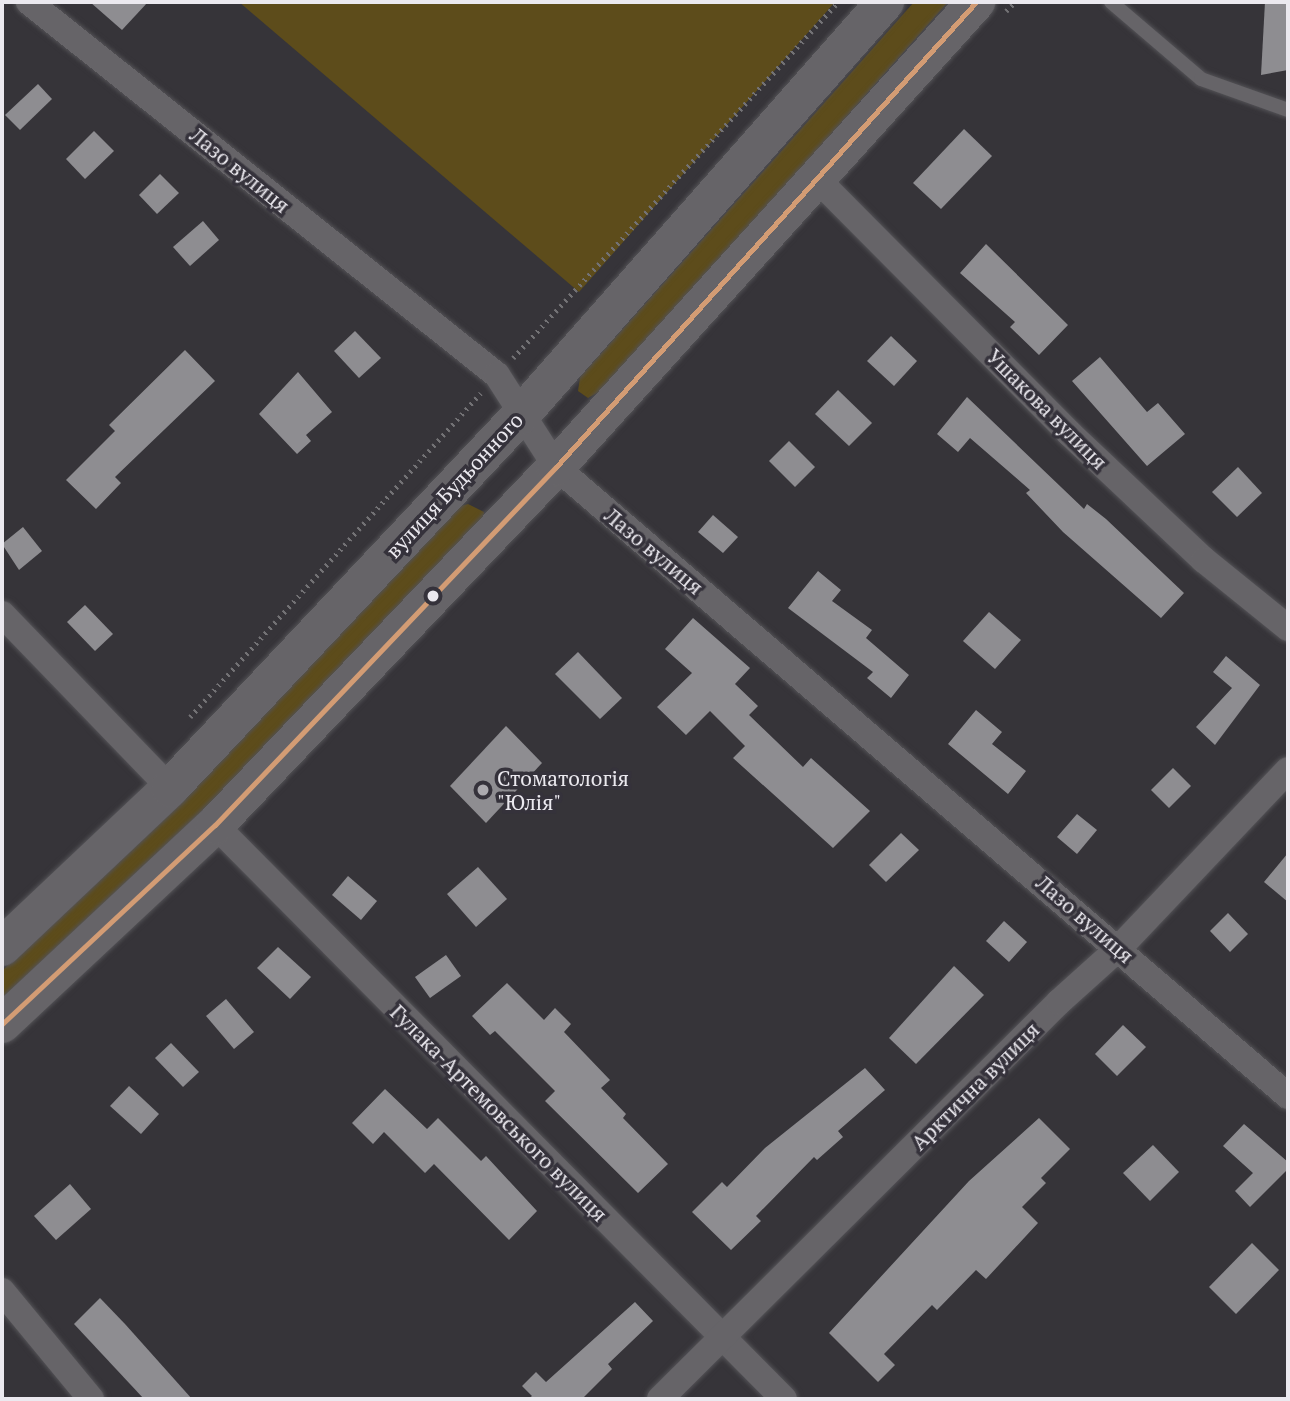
<!DOCTYPE html>
<html>
<head>
<meta charset="utf-8">
<style>
	body { margin:0 }
	#map { position:relative; width:1290px; height:1401px; overflow:hidden; background:#363439; font-family:"PT Serif",serif }
	div>[style] { position:absolute }
	.green>* { inset:0; background:#5d4c1b }
	.building>* { inset:0; background:#8e8d91 }
	.path>* { height:4.5px; margin-top:-2.25px; transform-origin:0; background:repeating-linear-gradient(90deg,#737275 0 2px,transparent 0 7px) }
	.roads { filter:drop-shadow(0 0 2px #535256) drop-shadow(0 0 2px #535256) }
	.service>* { height:14px; margin:-7px; padding:0 7px; transform-origin:7px; border-radius:7px; background:#666468 }
	.minor>* { height:26px; margin:-13px; padding:0 13px; transform-origin:13px; border-radius:13px; background:#666468 }
	.secondary>* { height:38px; margin:-19px; padding:0 19px; transform-origin:19px; border-radius:19px; background:#666468 }
	.bus-1>* { height:5px; margin:-2.5px; padding:0 2.5px; transform-origin:2.5px; border-radius:2.5px; background:#d39c74 }
	.dots>* { width:19px; height:19px; translate:-50% -50%; box-sizing:border-box; border:4px solid #35323b; border-radius:50% }
	span { translate:-50% -50%; white-space:nowrap; text-align:center; line-height:1.15; -webkit-text-stroke:7px #35323b; paint-order:stroke }
	.street-label { font-size:21px; color:#ebe9ef }
	.poi-label { font-size:21px; color:#ebe9ef }
	.left { translate:0 -50%; text-align:left }
	.frame { position:absolute; inset:0; border:4px solid #ebe9ef; pointer-events:none }
</style>
</head>
<body>
<div id="map">
	<div class="green">
		<div style="clip-path:polygon(239px 2px,835px 2px,579px 292px)"></div>
		<div style="clip-path:polygon(914px 2px,948px 2px,606px 388px,588px 398px,578px 391px,580px 377px)"></div>
		<div style="clip-path:polygon(468px 504px,484px 512px,483px 525px,321px 696px,2px 1005px,2px 971px,457px 507px)"></div>
	</div>
	<div class="building">
		<div style="clip-path:polygon(90px 2px,148px 2px,122px 30px)"></div>
		<div style="clip-path:polygon(1265px 2px,1288px 2px,1288px 70px,1261px 75px)"></div>
		<div style="clip-path:polygon(38px 84px,52px 99px,20px 130px,5px 115px)"></div>
		<div style="clip-path:polygon(964px 129px,992px 156px,941px 209px,913px 183px)"></div>
		<div style="clip-path:polygon(94px 131px,114px 151px,85px 179px,66px 159px)"></div>
		<div style="clip-path:polygon(160px 174px,179px 193px,157px 214px,139px 195px)"></div>
		<div style="clip-path:polygon(203px 221px,219px 240px,190px 266px,173px 247px)"></div>
		<div style="clip-path:polygon(986px 244px,1068px 325px,1039px 355px,1010px 327px,1015px 322px,960px 273px)"></div>
		<div style="clip-path:polygon(355px 331px,381px 358px,359px 378px,334px 351px)"></div>
		<div style="clip-path:polygon(891px 336px,917px 361px,894px 386px,867px 361px)"></div>
		<div style="clip-path:polygon(185px 350px,215px 381px,115px 477px,121px 483px,96px 509px,66px 480px,115px 431px,109px 425px)"></div>
		<div style="clip-path:polygon(1100px 357px,1147px 412px,1158px 403px,1185px 434px,1147px 466px,1072px 381px)"></div>
		<div style="clip-path:polygon(298px 372px,332px 412px,306px 435px,311px 441px,297px 454px,259px 414px)"></div>
		<div style="clip-path:polygon(838px 390px,872px 423px,849px 446px,815px 414px)"></div>
		<div style="clip-path:polygon(967px 397px,1084px 509px,1087px 504px,1106px 519px,1184px 593px,1161px 618px,1063px 532px,1026px 493px,1030px 490px,970px 438px,958px 452px,937px 434px)"></div>
		<div style="clip-path:polygon(789px 441px,815px 467px,795px 487px,769px 461px)"></div>
		<div style="clip-path:polygon(1238px 467px,1262px 493px,1237px 517px,1212px 492px)"></div>
		<div style="clip-path:polygon(713px 515px,738px 537px,723px 553px,698px 532px)"></div>
		<div style="clip-path:polygon(23px 527px,42px 551px,19px 570px,2px 544px)"></div>
		<div style="clip-path:polygon(818px 571px,841px 590px,832px 601px,872px 630px,866px 638px,909px 675px,891px 698px,867px 678px,873px 672px,788px 608px)"></div>
		<div style="clip-path:polygon(85px 605px,113px 634px,95px 651px,67px 622px)"></div>
		<div style="clip-path:polygon(989px 612px,1021px 640px,995px 669px,963px 641px)"></div>
		<div style="clip-path:polygon(693px 618px,750px 668px,735px 684px,758px 706px,749px 715px,803px 767px,811px 758px,870px 811px,833px 848px,733px 758px,745px 746px,710px 711px,686px 735px,657px 707px,692px 673px,665px 649px)"></div>
		<div style="clip-path:polygon(578px 652px,622px 698px,600px 719px,555px 674px)"></div>
		<div style="clip-path:polygon(1226px 656px,1260px 685px,1215px 745px,1196px 727px,1232px 688px,1213px 672px)"></div>
		<div style="clip-path:polygon(976px 710px,1002px 732px,992px 744px,1026px 771px,1008px 794px,948px 744px)"></div>
		<div style="clip-path:polygon(506px 726px,542px 763px,486px 823px,450px 786px)"></div>
		<div style="clip-path:polygon(1173px 768px,1191px 786px,1169px 808px,1151px 790px)"></div>
		<div style="clip-path:polygon(1077px 814px,1097px 830px,1077px 854px,1057px 837px)"></div>
		<div style="clip-path:polygon(901px 833px,919px 850px,886px 882px,869px 865px)"></div>
		<div style="clip-path:polygon(1288px 853px,1288px 902px,1264px 882px)"></div>
		<div style="clip-path:polygon(478px 867px,507px 899px,476px 927px,447px 894px)"></div>
		<div style="clip-path:polygon(348px 876px,377px 901px,361px 920px,332px 895px)"></div>
		<div style="clip-path:polygon(1228px 913px,1248px 934px,1230px 952px,1210px 931px)"></div>
		<div style="clip-path:polygon(1004px 921px,1027px 942px,1009px 962px,986px 941px)"></div>
		<div style="clip-path:polygon(278px 947px,311px 977px,290px 999px,257px 968px)"></div>
		<div style="clip-path:polygon(446px 955px,461px 976px,430px 998px,415px 977px)"></div>
		<div style="clip-path:polygon(954px 966px,984px 995px,916px 1064px,889px 1038px)"></div>
		<div style="clip-path:polygon(507px 983px,544px 1020px,555px 1008px,571px 1024px,564px 1032px,610px 1080px,601px 1088px,626px 1114px,623px 1118px,668px 1164px,638px 1193px,545px 1101px,555px 1091px,495px 1031px,490px 1035px,472px 1016px)"></div>
		<div style="clip-path:polygon(226px 999px,254px 1032px,234px 1049px,206px 1016px)"></div>
		<div style="clip-path:polygon(1123px 1025px,1146px 1047px,1117px 1076px,1095px 1054px)"></div>
		<div style="clip-path:polygon(171px 1043px,199px 1072px,183px 1087px,155px 1058px)"></div>
		<div style="clip-path:polygon(865px 1068px,885px 1090px,838px 1131px,843px 1137px,817px 1160px,814px 1157px,756px 1216px,761px 1221px,731px 1250px,692px 1212px,722px 1182px,727px 1187px,765px 1148px)"></div>
		<div style="clip-path:polygon(129px 1086px,159px 1114px,141px 1134px,110px 1106px)"></div>
		<div style="clip-path:polygon(385px 1089px,427px 1129px,438px 1118px,481px 1161px,486px 1156px,537px 1211px,509px 1240px,434px 1164px,425px 1173px,384px 1132px,373px 1144px,352px 1123px)"></div>
		<div style="clip-path:polygon(1039px 1118px,1070px 1149px,1041px 1178px,1046px 1183px,1022px 1207px,1038px 1223px,986px 1279px,976px 1270px,937px 1310px,932px 1305px,884px 1354px,895px 1365px,878px 1382px,829px 1333px,969px 1181px)"></div>
		<div style="clip-path:polygon(1244px 1124px,1288px 1162px,1288px 1169px,1250px 1207px,1235px 1191px,1253px 1173px,1223px 1146px)"></div>
		<div style="clip-path:polygon(1153px 1145px,1179px 1172px,1150px 1201px,1123px 1173px)"></div>
		<div style="clip-path:polygon(70px 1184px,91px 1209px,56px 1240px,34px 1216px)"></div>
		<div style="clip-path:polygon(1252px 1243px,1279px 1270px,1236px 1314px,1209px 1287px)"></div>
		<div style="clip-path:polygon(100px 1298px,125px 1324px,192px 1399px,144px 1399px,74px 1324px)"></div>
		<div style="clip-path:polygon(635px 1302px,653px 1321px,608px 1364px,612px 1369px,582px 1399px,528px 1399px,532px 1396px,522px 1386px,536px 1372px,546px 1382px)"></div>
	</div>
	<div class="path">
		<div style="left:1006px;top:11px;width:13px;rotate:-45deg"></div>
		<div style="left:513px;top:358px;width:482px;rotate:-47.6deg"></div>
		<div style="left:190px;top:717px;width:435px;rotate:-48.1deg"></div>
	</div>
	<div class="roads">
		<div class="service">
			<div style="left:1111px;top:2px;width:118px;rotate:40.5deg"></div>
			<div style="left:1201px;top:79px;width:92px;rotate:19.6deg"></div>
		</div>
		<div class="minor">
			<div style="left:29px;top:2px;width:598px;rotate:38.56deg"></div>
			<div style="left:497px;top:375px;width:109px;rotate:57.3deg"></div>
			<div style="left:556px;top:467px;width:965px;rotate:40.67deg"></div>
			<div style="left:816px;top:178px;width:359px;rotate:45.2deg"></div>
			<div style="left:1069px;top:433px;width:185px;rotate:43.3deg"></div>
			<div style="left:1204px;top:560px;width:108px;rotate:39deg"></div>
			<div style="left:2px;top:614px;width:242px;rotate:46deg"></div>
			<div style="left:215px;top:825px;width:808px;rotate:45.25deg"></div>
			<div style="left:2px;top:1291px;width:140px;rotate:50.5deg"></div>
			<div style="left:660px;top:1399px;width:563px;rotate:-44.86deg"></div>
			<div style="left:1059px;top:1002px;width:81px;rotate:-42deg"></div>
			<div style="left:1119px;top:948px;width:245px;rotate:-46.5deg"></div>
		</div>
		<div class="secondary">
			<div style="left:2px;top:947px;width:231px;rotate:-43.4deg"></div>
			<div style="left:170px;top:788px;width:511px;rotate:-46.75deg"></div>
			<div style="left:520px;top:416px;width:552px;rotate:-48.6deg"></div>
			<div style="left:2px;top:1024px;width:291px;rotate:-43.1deg"></div>
			<div style="left:215px;top:825px;width:494px;rotate:-46.4deg"></div>
			<div style="left:556px;top:467px;width:627px;rotate:-47.91deg"></div>
		</div>
	</div>
	<div class="bus-1">
		<div style="left:2px;top:1024px;width:291px;rotate:-43.1deg"></div>
		<div style="left:215px;top:825px;width:494px;rotate:-46.4deg"></div>
		<div style="left:556px;top:467px;width:627px;rotate:-47.91deg"></div>
	</div>
	<div class="dots">
		<div style="left:433px;top:596px;background:#ebe9ef"></div>
		<div style="left:483px;top:790px;background:#acaaaf"></div>
	</div>
	<div class="street-label">
		<span style="left:240px;top:170px;rotate:39deg">Лазо вулиця</span>
		<span style="left:1047px;top:409px;rotate:45deg">Ушакова вулиця</span>
		<span style="left:454px;top:485px;rotate:-47deg">вулиця Будьонного</span>
		<span style="left:654px;top:551px;rotate:40deg">Лазо вулиця</span>
		<span style="left:1085px;top:919px;rotate:41deg">Лазо вулиця</span>
		<span style="left:975px;top:1086px;rotate:-45deg">Арктична вулиця</span>
		<span style="left:499px;top:1113px;rotate:45deg">Гулака-Артемовського вулиця</span>
	</div>
	<div class="poi-label">
		<span class="left" style="left:497px;top:790px">Стоматологія<br>"Юлія"</span>
	</div>
	<div class="frame"></div>
</div>
</body>
</html>
